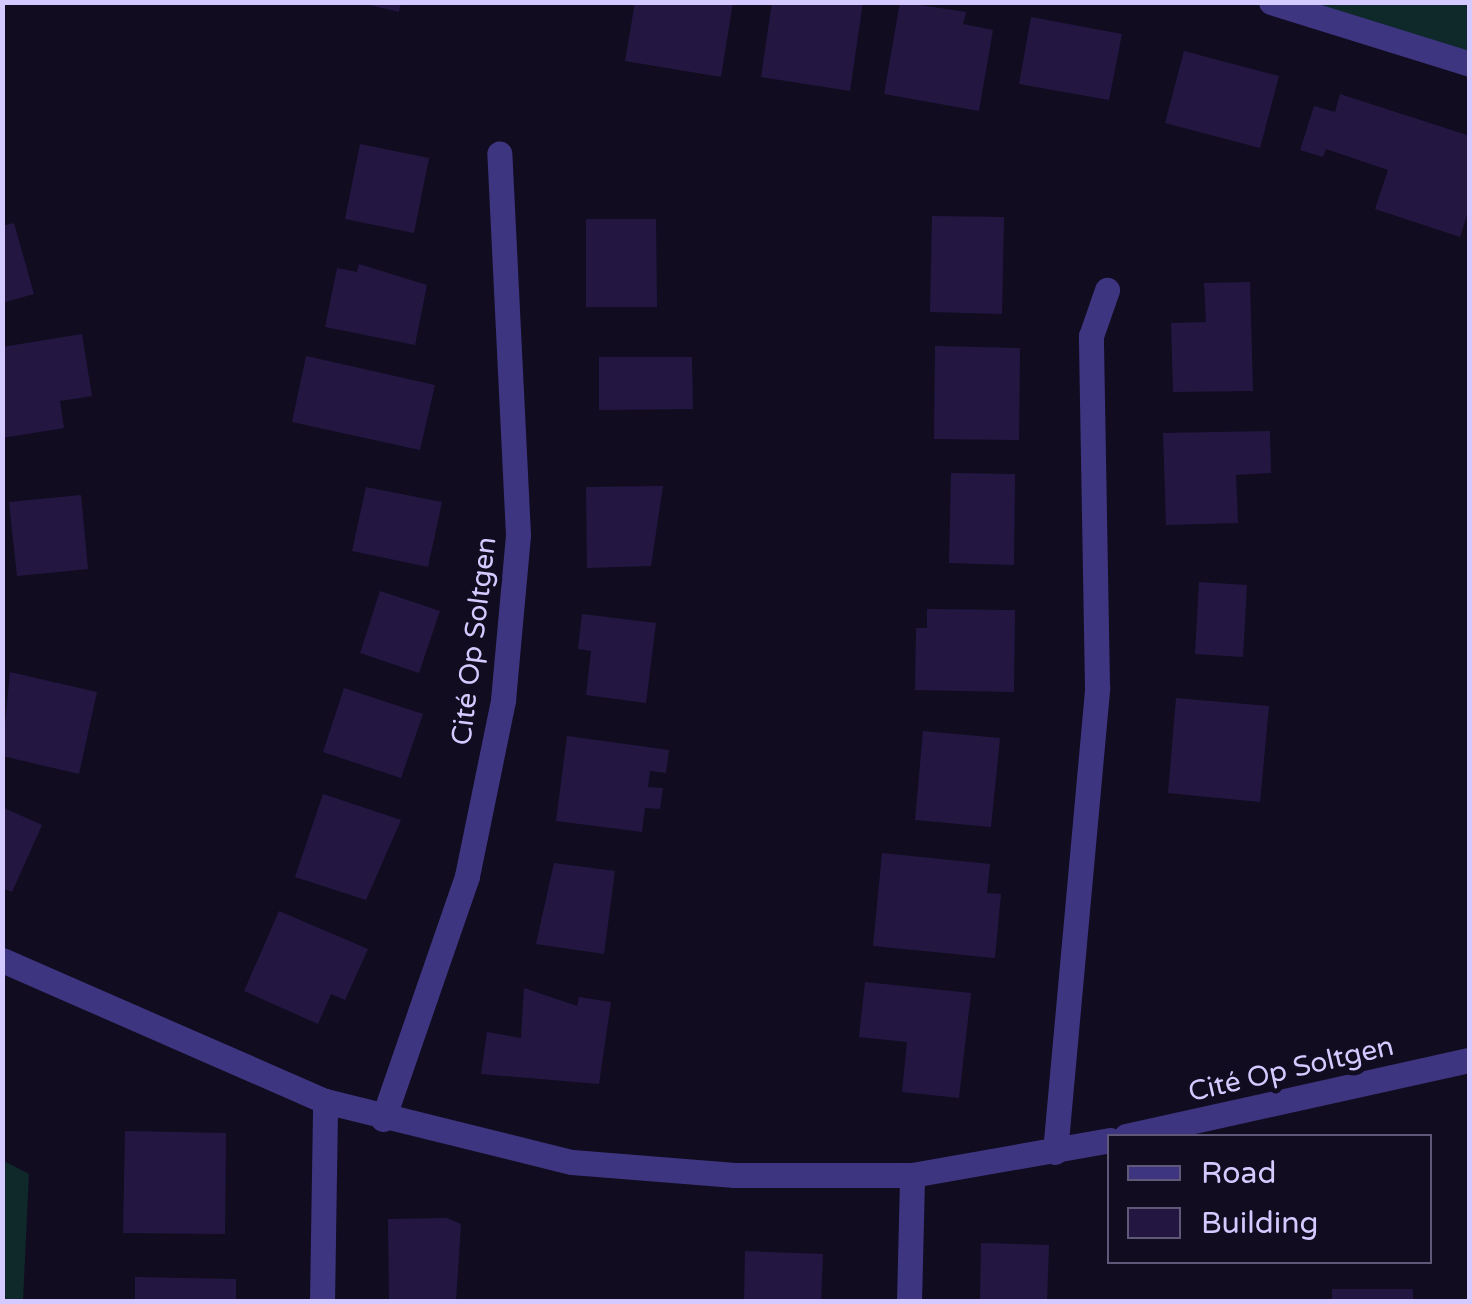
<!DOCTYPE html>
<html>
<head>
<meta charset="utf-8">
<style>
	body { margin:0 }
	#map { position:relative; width:1472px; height:1304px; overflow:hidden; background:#110c20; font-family:"Varela Round",sans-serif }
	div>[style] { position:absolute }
	.green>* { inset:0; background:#0f282a }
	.building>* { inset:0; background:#231741 }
	.minor>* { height:25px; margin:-12.5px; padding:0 12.5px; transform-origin:12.5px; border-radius:12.5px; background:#3e3580 }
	span { translate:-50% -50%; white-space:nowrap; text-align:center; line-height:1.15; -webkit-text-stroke:10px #110c20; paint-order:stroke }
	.street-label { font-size:28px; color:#d5caff }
	.frame { position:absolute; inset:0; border:5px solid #d5caff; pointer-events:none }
	.legend { position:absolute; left:1107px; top:1134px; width:325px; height:130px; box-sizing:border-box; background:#110c20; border:2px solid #5f5879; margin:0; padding:12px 18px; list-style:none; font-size:30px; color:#d5caff }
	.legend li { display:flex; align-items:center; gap:20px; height:50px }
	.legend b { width:50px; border:2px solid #5f5879 }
</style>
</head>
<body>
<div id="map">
	<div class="green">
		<div style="clip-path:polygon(1271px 3px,1469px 3px,1469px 64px)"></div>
		<div style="clip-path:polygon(4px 1161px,29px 1174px,23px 1301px,3px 1301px)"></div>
	</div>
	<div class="building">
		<div style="clip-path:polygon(357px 2px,401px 2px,399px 12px)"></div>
		<div style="clip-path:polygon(635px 2px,733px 2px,721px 77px,625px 61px)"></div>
		<div style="clip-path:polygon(772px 2px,863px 2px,850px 91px,761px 77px)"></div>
		<div style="clip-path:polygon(900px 2px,966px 12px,963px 24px,993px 30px,979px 111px,884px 94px)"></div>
		<div style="clip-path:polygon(1031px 17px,1122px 34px,1109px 100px,1019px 84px)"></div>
		<div style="clip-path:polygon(1184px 51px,1279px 76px,1260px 148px,1165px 123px)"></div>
		<div style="clip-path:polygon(1340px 94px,1470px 136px,1470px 206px,1460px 237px,1375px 209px,1388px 170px,1326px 149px,1323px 157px,1300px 150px,1314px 106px,1335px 112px)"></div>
		<div style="clip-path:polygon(360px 144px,429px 158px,414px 233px,345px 219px)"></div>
		<div style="clip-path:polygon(932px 216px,1004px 217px,1002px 314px,930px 312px)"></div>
		<div style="clip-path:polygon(586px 219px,656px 219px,657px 307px,586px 307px)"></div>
		<div style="clip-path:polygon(14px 223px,34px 294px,2px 303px,2px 226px)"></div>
		<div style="clip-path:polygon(359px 264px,427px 285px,415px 345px,325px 327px,337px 268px,357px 272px)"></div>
		<div style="clip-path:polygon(1250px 282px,1253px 391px,1173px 392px,1171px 323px,1206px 322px,1204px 283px)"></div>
		<div style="clip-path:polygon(82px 334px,92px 396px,60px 401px,64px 428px,2px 438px,2px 347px)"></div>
		<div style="clip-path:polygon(935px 346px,1020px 348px,1019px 440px,934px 439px)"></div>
		<div style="clip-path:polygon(306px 356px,435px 385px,420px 450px,292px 422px)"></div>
		<div style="clip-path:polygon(599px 357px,692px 357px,693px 409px,599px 410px)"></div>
		<div style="clip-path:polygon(1270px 431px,1271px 473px,1236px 475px,1238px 523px,1166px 525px,1163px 433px)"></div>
		<div style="clip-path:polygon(951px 473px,1015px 474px,1014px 565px,949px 563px)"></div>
		<div style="clip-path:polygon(663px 486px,651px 566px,587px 568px,586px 487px)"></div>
		<div style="clip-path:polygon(366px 487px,442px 502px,428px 567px,352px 551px)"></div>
		<div style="clip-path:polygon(81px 495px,88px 569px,17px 576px,9px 502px)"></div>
		<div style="clip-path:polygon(1199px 582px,1247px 585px,1243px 657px,1195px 654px)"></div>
		<div style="clip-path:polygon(380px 591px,440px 611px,419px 673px,360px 653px)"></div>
		<div style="clip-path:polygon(927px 609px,1015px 610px,1014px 692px,915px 690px,916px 628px,927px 628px)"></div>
		<div style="clip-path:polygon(582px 614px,656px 623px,646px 703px,586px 695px,591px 651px,578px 649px)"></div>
		<div style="clip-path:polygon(10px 672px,97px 692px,79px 774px,2px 756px)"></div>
		<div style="clip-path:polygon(344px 688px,423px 714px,401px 778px,323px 752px)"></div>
		<div style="clip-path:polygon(1176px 698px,1269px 706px,1260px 802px,1168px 793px)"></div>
		<div style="clip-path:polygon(923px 731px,1000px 738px,991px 827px,915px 820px)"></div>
		<div style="clip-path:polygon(567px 736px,669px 750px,666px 773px,650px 771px,648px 787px,663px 788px,660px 809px,645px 808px,642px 832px,556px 821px)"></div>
		<div style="clip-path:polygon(323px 794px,401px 820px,366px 900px,295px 877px)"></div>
		<div style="clip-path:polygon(2px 807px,42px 825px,12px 892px,2px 888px)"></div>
		<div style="clip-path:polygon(882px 853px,990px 864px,987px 893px,1001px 894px,995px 958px,873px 946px)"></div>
		<div style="clip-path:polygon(554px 863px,615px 871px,604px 954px,536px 944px)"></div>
		<div style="clip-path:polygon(279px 911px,368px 949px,345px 1000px,331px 994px,318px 1024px,244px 991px)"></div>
		<div style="clip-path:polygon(865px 982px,971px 993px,959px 1098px,902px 1092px,907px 1042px,859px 1037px)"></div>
		<div style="clip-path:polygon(524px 988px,577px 1006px,579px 997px,611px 1002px,599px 1084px,481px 1074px,487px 1032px,521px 1038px)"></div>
		<div style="clip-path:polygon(125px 1131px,226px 1133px,225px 1234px,123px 1233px)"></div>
		<div style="clip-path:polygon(447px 1218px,461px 1224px,456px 1302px,389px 1302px,388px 1219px)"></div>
		<div style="clip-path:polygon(981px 1243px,1049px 1245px,1047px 1302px,980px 1302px)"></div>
		<div style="clip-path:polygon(745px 1251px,823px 1254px,821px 1302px,744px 1302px)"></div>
		<div style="clip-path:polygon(135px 1277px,236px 1279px,236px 1302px,135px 1302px)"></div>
		<div style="clip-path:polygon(1332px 1289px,1413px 1289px,1413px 1302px,1332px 1302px)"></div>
	</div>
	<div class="minor">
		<div style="left:1271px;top:2px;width:208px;rotate:17.3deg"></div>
		<div style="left:2px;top:960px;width:352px;rotate:23.6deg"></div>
		<div style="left:325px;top:1101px;width:254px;rotate:13.9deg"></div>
		<div style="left:572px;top:1162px;width:163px;rotate:4.6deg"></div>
		<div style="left:734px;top:1175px;width:178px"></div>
		<div style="left:912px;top:1175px;width:201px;rotate:-10deg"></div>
		<div style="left:383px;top:1119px;width:257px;rotate:-70.9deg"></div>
		<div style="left:467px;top:876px;width:180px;rotate:-78.4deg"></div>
		<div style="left:503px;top:700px;width:166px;rotate:-84.8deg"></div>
		<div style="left:518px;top:535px;width:382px;rotate:-92.8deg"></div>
		<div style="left:1126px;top:1136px;width:352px;rotate:-12.5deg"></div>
		<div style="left:1055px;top:1152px;width:467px;rotate:-84.8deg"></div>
		<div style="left:1097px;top:687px;width:351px;rotate:-91deg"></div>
		<div style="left:1091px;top:336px;width:49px;rotate:-70.8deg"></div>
		<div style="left:322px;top:1302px;width:201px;rotate:-89.1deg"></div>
		<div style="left:909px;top:1302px;width:127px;rotate:-88.6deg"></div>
	</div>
	<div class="street-label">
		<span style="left:474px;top:641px;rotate:-83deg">Cité Op Soltgen</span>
		<span style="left:1291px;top:1069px;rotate:-13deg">Cité Op Soltgen</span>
	</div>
	<div class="frame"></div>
	<ul class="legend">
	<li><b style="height:12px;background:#3e3580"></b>Road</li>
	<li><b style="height:28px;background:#231741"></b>Building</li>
	</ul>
</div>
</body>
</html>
